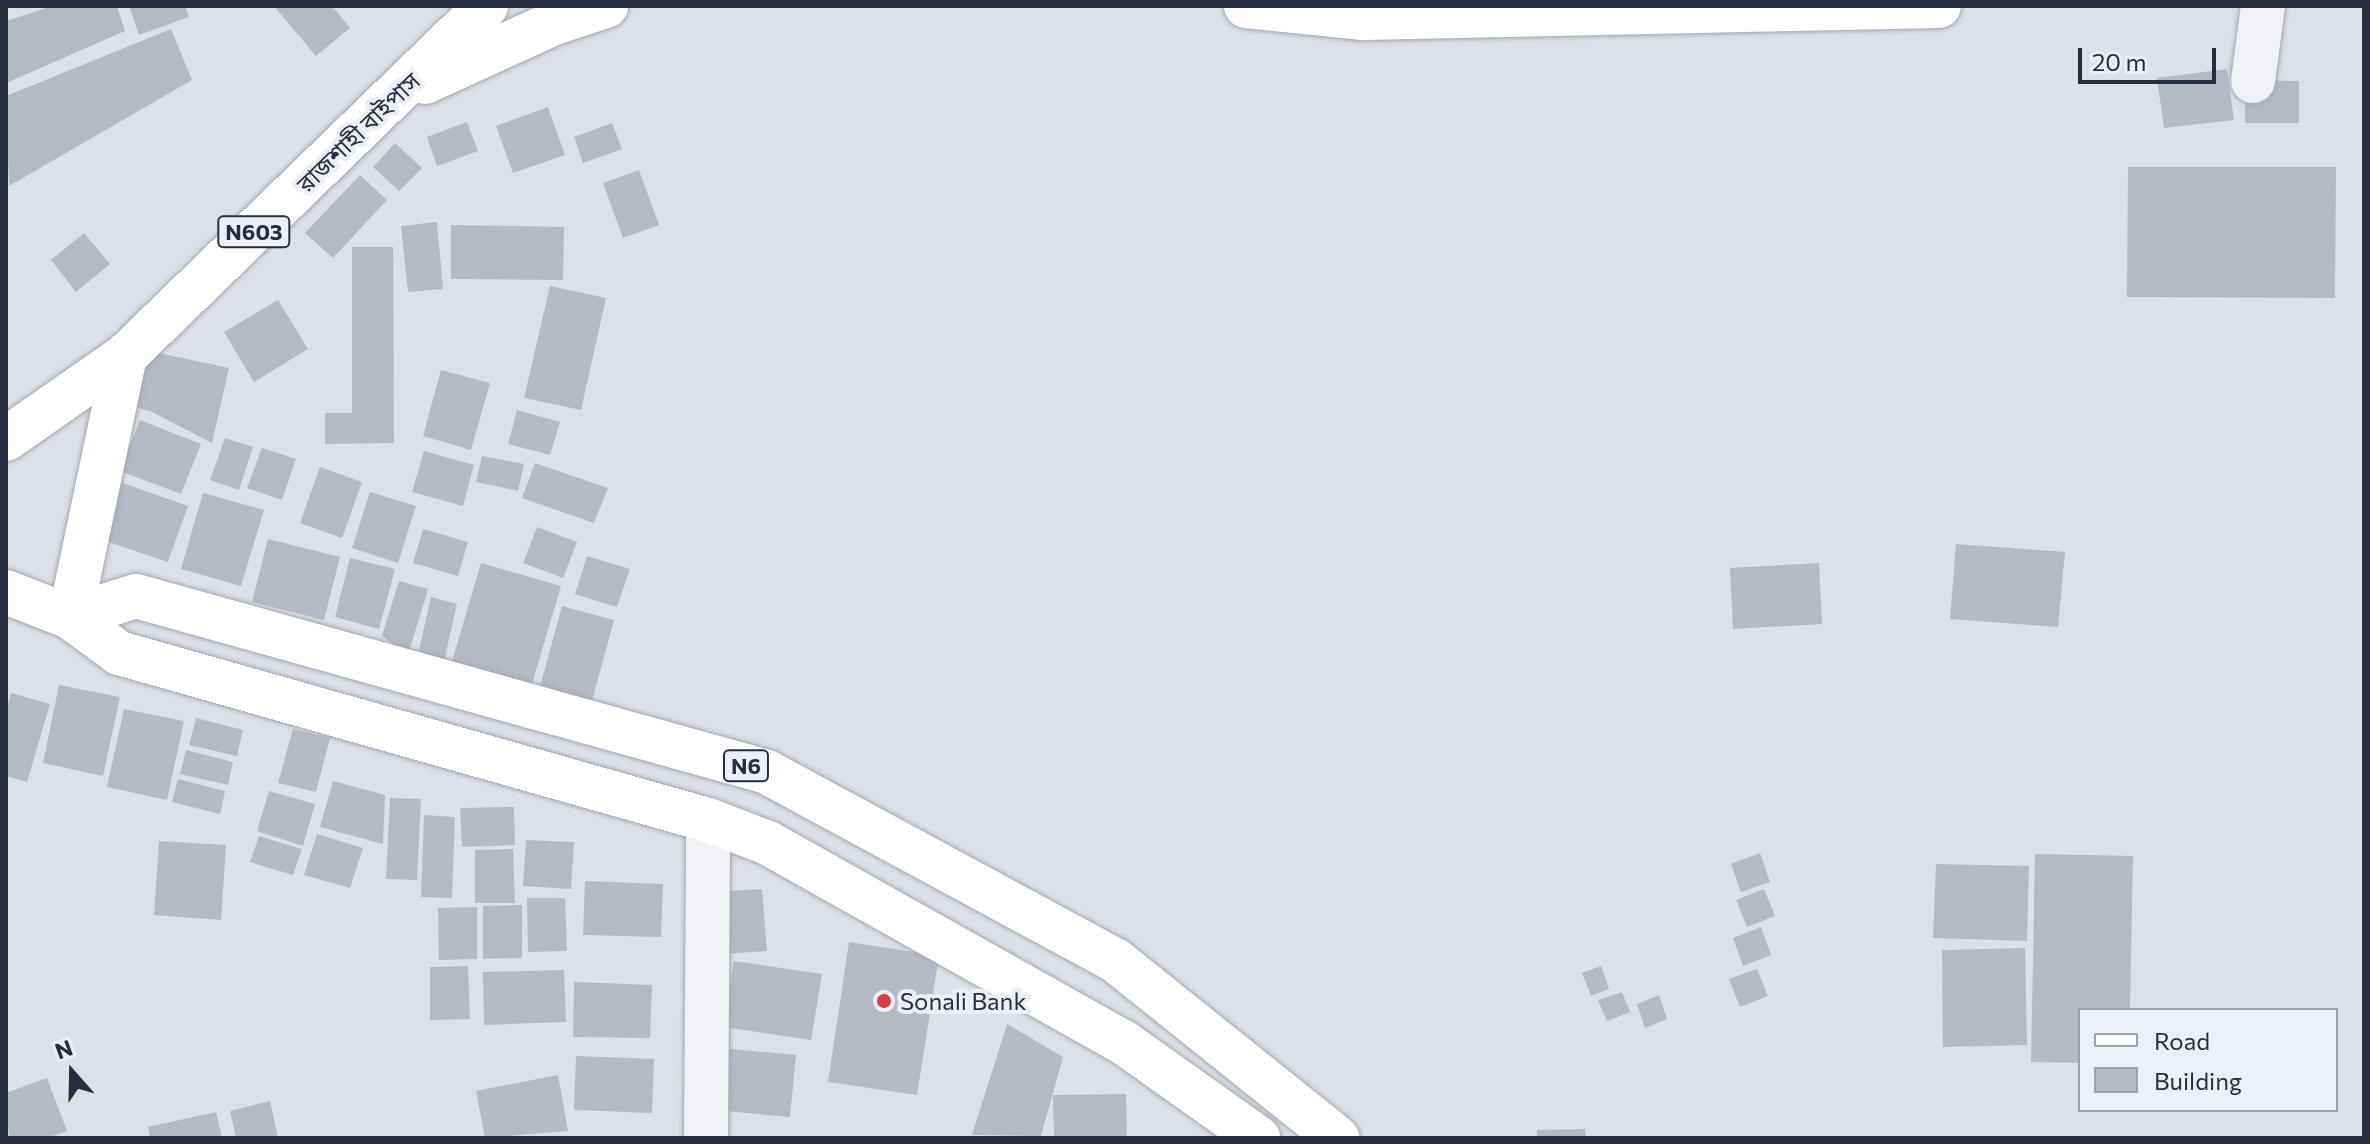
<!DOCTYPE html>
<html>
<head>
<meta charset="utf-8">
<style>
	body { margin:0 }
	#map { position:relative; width:2370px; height:1144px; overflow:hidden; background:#dde0e7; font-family:Commissioner,"Noto Sans Bengali",sans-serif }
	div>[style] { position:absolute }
	.building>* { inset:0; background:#b4b9c4 }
	.roads { filter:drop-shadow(0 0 2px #a2a7b1) drop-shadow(0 0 2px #a2a7b1) }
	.minor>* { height:44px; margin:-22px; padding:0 22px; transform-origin:22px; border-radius:22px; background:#eff1f5 }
	.major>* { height:44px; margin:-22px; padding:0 22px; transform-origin:22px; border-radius:22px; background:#fff }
	.highway>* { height:44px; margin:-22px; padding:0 22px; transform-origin:22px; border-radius:22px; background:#fff }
	.dots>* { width:22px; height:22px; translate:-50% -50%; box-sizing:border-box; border:4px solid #eceff5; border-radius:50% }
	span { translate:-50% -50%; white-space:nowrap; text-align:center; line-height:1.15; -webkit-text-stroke:8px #eceff5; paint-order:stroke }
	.shield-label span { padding:2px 6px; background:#eceff5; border:2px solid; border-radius:6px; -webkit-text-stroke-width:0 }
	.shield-label { font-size:22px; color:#262d3e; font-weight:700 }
	.street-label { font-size:24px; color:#262d3e }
	.poi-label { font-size:24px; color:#262d3e }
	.left { translate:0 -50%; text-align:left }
	.frame { position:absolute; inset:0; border:8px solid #262d3e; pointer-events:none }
	.legend { position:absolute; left:2078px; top:1008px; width:260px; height:104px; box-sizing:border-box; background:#eceff5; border:2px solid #9da1ac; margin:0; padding:10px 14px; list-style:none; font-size:24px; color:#262d3e }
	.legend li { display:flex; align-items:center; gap:16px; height:40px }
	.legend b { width:40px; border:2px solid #9da1ac }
	.north { position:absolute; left:32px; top:1032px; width:80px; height:80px; -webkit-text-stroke:6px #eceff5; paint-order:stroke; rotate:340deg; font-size:22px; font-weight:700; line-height:32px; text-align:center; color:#262d3e }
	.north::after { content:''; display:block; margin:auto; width:28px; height:36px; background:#262d3e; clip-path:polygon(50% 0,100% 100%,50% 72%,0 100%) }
	.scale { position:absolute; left:2078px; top:48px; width:138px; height:36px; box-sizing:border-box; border:4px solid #262d3e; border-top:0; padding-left:10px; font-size:24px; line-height:28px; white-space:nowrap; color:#262d3e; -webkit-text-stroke:6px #eceff5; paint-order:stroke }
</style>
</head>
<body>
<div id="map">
	<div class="building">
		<div style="clip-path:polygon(52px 6px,117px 6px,125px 31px,6px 83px,6px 21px)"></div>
		<div style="clip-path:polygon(129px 6px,185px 6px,189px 17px,139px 35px)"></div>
		<div style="clip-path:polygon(274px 6px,332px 6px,350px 28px,316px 56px)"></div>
		<div style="clip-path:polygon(171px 29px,192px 80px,9px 186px,6px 96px)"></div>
		<div style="clip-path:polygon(2227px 69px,2234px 120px,2164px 128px,2157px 78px)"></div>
		<div style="clip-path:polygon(2245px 80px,2299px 81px,2299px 123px,2245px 123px)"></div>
		<div style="clip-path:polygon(548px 107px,565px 155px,513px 173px,496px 126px)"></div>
		<div style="clip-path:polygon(467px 122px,478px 151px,437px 166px,427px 137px)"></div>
		<div style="clip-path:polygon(612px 123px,622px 149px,583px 163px,574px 137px)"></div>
		<div style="clip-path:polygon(395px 143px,422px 168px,399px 191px,373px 167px)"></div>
		<div style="clip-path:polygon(2128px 167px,2336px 167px,2335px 298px,2127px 297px)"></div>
		<div style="clip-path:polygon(639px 170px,659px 225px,623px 238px,603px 183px)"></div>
		<div style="clip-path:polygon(360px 175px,387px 200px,333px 258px,305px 233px)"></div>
		<div style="clip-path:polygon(437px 222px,443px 289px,408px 292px,401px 226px)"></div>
		<div style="clip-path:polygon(451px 225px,564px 227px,563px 280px,451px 279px)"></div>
		<div style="clip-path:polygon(84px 233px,110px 264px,76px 292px,51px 260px)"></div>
		<div style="clip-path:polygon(352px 247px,393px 247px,394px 443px,325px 444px,325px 413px,352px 413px)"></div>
		<div style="clip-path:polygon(550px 286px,606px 298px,581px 410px,524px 398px)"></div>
		<div style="clip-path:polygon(278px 300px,308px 349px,254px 382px,224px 332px)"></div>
		<div style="clip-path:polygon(145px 350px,229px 368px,212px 443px,150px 411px,133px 407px)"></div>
		<div style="clip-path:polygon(441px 370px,490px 383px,471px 450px,423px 436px)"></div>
		<div style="clip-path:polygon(517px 410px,560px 422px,550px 455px,508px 444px)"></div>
		<div style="clip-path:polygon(140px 420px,201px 444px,181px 494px,120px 471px)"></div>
		<div style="clip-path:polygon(225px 438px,253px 447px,239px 490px,210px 480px)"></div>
		<div style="clip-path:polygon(262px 448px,296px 459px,282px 500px,247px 488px)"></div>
		<div style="clip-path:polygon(424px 451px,474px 465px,463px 506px,412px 492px)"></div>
		<div style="clip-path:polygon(482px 456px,524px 464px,518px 491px,476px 482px)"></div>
		<div style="clip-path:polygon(535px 463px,608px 488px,594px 523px,522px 498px)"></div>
		<div style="clip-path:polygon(320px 467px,362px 482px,342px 538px,300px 523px)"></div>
		<div style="clip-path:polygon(120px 482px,188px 506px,168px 562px,100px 539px)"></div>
		<div style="clip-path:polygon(370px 492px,416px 506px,398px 563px,352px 548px)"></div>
		<div style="clip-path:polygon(203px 493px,264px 510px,241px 586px,181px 569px)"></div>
		<div style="clip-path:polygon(537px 527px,577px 542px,563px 578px,523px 563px)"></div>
		<div style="clip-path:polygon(423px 529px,468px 542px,458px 576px,413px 563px)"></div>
		<div style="clip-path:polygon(268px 539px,340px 557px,324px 620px,252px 602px)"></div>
		<div style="clip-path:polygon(1956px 544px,2065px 552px,2058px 627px,1950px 619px)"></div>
		<div style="clip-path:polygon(587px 556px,630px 569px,617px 607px,575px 594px)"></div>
		<div style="clip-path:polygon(350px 558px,395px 569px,379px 629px,335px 617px)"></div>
		<div style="clip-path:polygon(481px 563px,561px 586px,532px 684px,452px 661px)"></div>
		<div style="clip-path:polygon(1819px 563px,1822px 624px,1733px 629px,1730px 568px)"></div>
		<div style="clip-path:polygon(399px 581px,428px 589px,408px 655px,382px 636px)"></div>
		<div style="clip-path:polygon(431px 597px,457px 604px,444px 661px,418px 655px)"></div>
		<div style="clip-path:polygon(562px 606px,614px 620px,590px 708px,538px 694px)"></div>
		<div style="clip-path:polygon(59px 685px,120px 697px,103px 776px,43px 763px)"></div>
		<div style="clip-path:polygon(11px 693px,50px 704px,27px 782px,6px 776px,6px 711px)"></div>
		<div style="clip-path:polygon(124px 709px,184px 721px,167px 800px,107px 787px)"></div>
		<div style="clip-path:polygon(196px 718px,243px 730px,237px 756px,189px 745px)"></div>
		<div style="clip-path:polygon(293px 729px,330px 738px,316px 792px,278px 783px)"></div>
		<div style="clip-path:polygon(186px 750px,233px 762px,228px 785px,180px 774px)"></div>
		<div style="clip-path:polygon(178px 779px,225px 791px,220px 814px,172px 802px)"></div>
		<div style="clip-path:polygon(333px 781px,385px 795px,383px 844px,320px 827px)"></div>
		<div style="clip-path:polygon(269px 791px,315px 804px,303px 846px,257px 831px)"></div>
		<div style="clip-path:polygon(390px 798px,421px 799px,417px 880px,386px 879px)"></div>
		<div style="clip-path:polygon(514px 807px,515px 845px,462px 847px,460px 808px)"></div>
		<div style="clip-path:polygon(424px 815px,455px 817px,452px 898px,421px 897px)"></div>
		<div style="clip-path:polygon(317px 834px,363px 848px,350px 888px,304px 875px)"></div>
		<div style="clip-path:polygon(259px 836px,302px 849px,293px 875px,250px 862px)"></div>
		<div style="clip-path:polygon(526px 840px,574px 842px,571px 889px,523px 886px)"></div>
		<div style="clip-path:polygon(159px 841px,226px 845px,221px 920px,154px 915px)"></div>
		<div style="clip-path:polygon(513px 849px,515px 903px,475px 903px,475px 850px)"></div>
		<div style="clip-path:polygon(1760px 853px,1770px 882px,1741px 892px,1731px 864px)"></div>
		<div style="clip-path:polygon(2035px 854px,2133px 856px,2130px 1010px,2080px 1010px,2080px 1063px,2031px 1062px)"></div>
		<div style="clip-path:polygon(1936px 864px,2029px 866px,2027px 941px,1933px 938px)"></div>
		<div style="clip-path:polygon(585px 881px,663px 884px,661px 937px,583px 935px)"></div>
		<div style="clip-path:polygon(762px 889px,767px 951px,721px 954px,716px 892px)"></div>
		<div style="clip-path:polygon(1764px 889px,1775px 916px,1747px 927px,1736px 900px)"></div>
		<div style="clip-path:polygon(527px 898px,565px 898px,567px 951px,528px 952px)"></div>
		<div style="clip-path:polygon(522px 905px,522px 958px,483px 959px,483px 906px)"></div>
		<div style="clip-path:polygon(477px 907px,477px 959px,439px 960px,438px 908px)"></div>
		<div style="clip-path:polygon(1761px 927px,1771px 955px,1743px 966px,1733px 938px)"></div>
		<div style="clip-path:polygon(849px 942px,939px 956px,917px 1095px,828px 1082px)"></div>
		<div style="clip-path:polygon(2025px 948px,2027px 1045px,1943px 1047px,1942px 950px)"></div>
		<div style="clip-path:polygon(734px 961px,822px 974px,811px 1040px,723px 1027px)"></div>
		<div style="clip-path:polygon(468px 966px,470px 1019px,430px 1020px,430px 967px)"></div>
		<div style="clip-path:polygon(1601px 966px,1609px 989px,1591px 996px,1582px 973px)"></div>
		<div style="clip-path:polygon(1757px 969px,1768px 996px,1740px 1007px,1729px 979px)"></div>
		<div style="clip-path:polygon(564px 970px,566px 1022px,484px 1025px,483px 972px)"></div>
		<div style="clip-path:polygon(574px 982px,652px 985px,650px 1038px,573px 1037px)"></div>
		<div style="clip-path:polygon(1622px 992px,1630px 1012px,1607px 1021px,1598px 1000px)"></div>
		<div style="clip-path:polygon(1659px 995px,1667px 1019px,1645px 1028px,1637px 1004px)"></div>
		<div style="clip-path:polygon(1007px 1024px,1063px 1057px,1041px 1136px,972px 1135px)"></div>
		<div style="clip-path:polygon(721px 1048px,796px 1055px,790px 1117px,714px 1110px)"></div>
		<div style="clip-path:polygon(576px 1056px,654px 1059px,652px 1113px,574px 1110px)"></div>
		<div style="clip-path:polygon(558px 1075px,568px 1131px,485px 1138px,476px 1091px)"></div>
		<div style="clip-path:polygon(47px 1078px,67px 1131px,47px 1138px,9px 1138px,6px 1093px)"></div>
		<div style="clip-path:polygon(1126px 1094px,1127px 1138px,1054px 1138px,1053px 1095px)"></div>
		<div style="clip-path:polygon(270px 1101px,278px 1138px,236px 1138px,230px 1111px)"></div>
		<div style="clip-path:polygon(216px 1112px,222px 1138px,150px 1138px,148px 1127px)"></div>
		<div style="clip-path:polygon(1585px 1129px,1586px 1138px,1537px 1138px,1537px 1130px)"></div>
	</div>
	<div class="roads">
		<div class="minor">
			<div style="left:2253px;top:81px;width:76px;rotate:-82.4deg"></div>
			<div style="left:706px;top:1138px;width:318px;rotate:-89.6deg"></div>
		</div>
		<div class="major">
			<div style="left:1246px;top:6px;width:118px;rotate:5.9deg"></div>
			<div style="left:1363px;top:18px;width:576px;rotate:-1.19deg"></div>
		</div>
		<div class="highway">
			<div style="left:425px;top:82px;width:142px;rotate:-24.6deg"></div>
			<div style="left:554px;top:23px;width:55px;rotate:-18.1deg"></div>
			<div style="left:6px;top:439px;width:145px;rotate:-34.9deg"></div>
			<div style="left:125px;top:356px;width:503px;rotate:-44.11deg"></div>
			<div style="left:6px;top:592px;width:69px;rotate:21.3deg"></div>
			<div style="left:70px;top:617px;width:61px;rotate:36.3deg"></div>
			<div style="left:119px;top:653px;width:612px;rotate:15.83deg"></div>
			<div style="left:708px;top:820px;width:64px;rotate:21deg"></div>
			<div style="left:768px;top:843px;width:407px;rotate:29.3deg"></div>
			<div style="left:1123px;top:1042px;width:166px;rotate:35.4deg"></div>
			<div style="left:70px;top:617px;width:69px;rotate:-17.7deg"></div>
			<div style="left:136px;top:596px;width:655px;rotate:15.58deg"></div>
			<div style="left:767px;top:772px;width:396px;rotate:28.4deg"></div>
			<div style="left:1115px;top:960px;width:285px;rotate:38.7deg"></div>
			<div style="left:70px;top:617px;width:267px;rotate:-78.1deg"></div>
		</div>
	</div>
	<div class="dots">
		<div style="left:884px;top:1001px;background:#d13d48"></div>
	</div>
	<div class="shield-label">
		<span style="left:254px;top:232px">N603</span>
		<span style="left:746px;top:766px">N6</span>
	</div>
	<div class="street-label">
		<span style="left:358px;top:132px;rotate:-44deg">রাজশাহী বাইপাস</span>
	</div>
	<div class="poi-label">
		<span class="left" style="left:900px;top:1001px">Sonali Bank</span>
	</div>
	<div class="frame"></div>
	<ul class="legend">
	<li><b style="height:10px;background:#fff"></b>Road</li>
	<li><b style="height:22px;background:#b4b9c4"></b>Building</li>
	</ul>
	<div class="north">N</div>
	<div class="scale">20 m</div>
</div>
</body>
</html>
